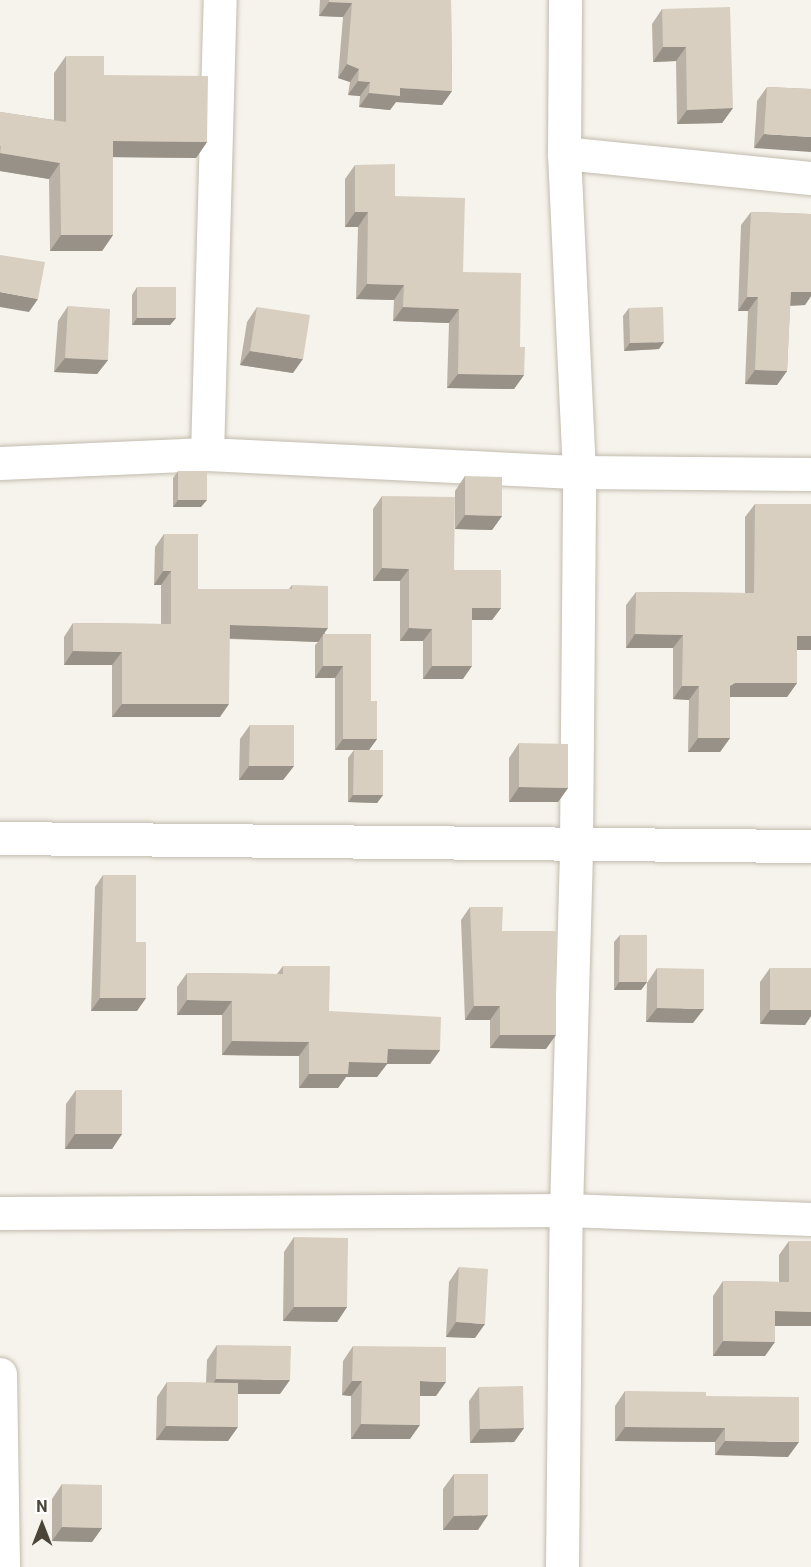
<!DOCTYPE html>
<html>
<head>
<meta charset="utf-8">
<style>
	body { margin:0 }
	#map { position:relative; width:811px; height:1567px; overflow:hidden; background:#f6f3ec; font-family:Roboto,sans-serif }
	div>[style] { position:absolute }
	.roads { filter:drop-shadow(0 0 2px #c2bbae) drop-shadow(0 0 2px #c2bbae) }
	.minor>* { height:33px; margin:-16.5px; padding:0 16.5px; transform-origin:16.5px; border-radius:16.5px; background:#fff }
	.wall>* { inset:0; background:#bab2a6 }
	.shaded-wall>* { inset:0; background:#979187 }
	.building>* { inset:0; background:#d8cfc1 }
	span { translate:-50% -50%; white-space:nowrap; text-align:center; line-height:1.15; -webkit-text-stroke:6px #fff; paint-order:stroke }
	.north { position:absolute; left:12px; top:1495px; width:60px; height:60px; -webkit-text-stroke:4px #fff; paint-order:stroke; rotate:0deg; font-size:16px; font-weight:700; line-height:24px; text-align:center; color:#4b4439 }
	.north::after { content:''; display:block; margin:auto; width:21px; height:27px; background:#4b4439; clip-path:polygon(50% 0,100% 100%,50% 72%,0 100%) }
</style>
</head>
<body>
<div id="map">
	<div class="roads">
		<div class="minor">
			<div style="left:564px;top:153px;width:248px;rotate:5.8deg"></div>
			<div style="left:207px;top:454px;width:454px;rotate:-88.4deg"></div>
			<div style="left:0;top:463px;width:207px;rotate:-2.5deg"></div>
			<div style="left:207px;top:454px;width:372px;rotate:2.8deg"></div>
			<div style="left:579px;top:472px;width:232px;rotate:0.5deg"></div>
			<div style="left:0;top:838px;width:811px;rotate:0.57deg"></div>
			<div style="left:0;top:1213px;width:566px;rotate:-0.3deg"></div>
			<div style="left:566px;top:1210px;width:245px;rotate:2.1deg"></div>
			<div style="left:0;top:1374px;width:193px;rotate:89.1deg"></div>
			<div style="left:562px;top:1567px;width:357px;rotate:-89.4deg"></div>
			<div style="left:566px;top:1210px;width:366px;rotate:-88.4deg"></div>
			<div style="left:576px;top:844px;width:372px;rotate:-89.5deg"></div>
			<div style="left:579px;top:472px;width:319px;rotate:-92.7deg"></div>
			<div style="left:564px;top:153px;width:153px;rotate:-89.6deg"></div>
		</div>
	</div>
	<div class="wall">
		<div style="clip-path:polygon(320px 0,451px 0,452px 91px,442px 105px,396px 102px,390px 110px,359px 107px,360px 96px,348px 95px,350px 82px,338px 78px,343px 17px,319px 16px)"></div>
		<div style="clip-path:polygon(662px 9px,733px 108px,722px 123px,677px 124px,676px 61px,653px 62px,652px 24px)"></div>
		<div style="clip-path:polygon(66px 56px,104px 75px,207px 142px,196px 158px,113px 157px,113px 235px,102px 251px,50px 251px,49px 179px,0 171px,0 112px,54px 120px,54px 73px)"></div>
		<div style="clip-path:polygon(767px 87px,811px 89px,754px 148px,757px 101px)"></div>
		<div style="clip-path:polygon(355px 165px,395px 196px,463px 272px,520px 347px,524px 375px,514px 389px,447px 388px,449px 323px,393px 321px,394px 300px,356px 299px,358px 227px,345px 227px,345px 179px)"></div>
		<div style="clip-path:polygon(751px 212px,811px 214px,811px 296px,805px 305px,790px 306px,787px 371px,777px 385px,745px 384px,748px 311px,738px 311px,741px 225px)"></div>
		<div style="clip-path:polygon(137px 287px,176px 318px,170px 325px,132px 325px,132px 295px)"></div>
		<div style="clip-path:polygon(68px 306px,108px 360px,97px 374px,54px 372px,58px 321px)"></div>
		<div style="clip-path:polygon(257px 307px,293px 373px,240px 365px,247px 322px)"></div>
		<div style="clip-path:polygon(629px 308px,659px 349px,624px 351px,623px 316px)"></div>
		<div style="clip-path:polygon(178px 471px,201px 507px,173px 507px,173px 478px)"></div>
		<div style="clip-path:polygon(465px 476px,502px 516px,492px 530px,455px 529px,455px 491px)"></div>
		<div style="clip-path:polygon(382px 496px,454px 570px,501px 608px,492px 620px,472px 620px,463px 679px,423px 679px,423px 641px,400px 641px,400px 581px,373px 581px,373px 509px)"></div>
		<div style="clip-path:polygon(755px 504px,811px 504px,811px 650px,797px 650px,797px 683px,787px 697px,730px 697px,730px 738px,720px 752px,688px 752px,689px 700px,673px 699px,673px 648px,626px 648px,626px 605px,636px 592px,745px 593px,745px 517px)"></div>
		<div style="clip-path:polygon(164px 534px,198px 589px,289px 589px,292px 585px,371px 701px,377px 739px,369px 750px,383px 795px,377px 803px,348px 802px,348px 758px,354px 750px,335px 750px,335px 678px,315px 678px,315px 645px,318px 642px,229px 639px,220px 717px,112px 717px,112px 665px,64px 665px,64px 637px,73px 623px,161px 624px,161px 585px,154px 585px,155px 547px)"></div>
		<div style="clip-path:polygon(250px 725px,294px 766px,283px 780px,239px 780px,240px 739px)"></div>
		<div style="clip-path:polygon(519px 743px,568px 788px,558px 802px,509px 802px,509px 758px)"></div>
		<div style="clip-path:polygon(103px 875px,136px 942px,137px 1011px,91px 1011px,95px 887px)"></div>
		<div style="clip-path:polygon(470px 907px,502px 931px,546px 1049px,490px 1048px,490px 1020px,465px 1020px,461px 920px)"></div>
		<div style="clip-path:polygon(620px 935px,647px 982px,641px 990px,614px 990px,614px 942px)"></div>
		<div style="clip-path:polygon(283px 966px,329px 1011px,440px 1050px,430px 1064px,387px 1064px,377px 1077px,346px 1077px,338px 1088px,299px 1088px,299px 1056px,222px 1055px,222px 1015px,177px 1015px,177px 987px,187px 973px,277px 974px)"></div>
		<div style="clip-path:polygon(657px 968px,693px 1023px,646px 1022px,647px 983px)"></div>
		<div style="clip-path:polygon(770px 968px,811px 968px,811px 1016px,805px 1025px,760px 1024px,760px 982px)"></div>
		<div style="clip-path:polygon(76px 1090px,122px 1134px,112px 1149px,65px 1149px,66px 1104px)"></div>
		<div style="clip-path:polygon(294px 1237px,347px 1307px,337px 1322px,283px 1321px,284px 1252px)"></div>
		<div style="clip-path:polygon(789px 1241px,811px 1241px,811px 1326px,775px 1326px,765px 1356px,713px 1356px,713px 1296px,723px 1281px,779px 1282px,779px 1255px)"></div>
		<div style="clip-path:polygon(459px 1267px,475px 1338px,446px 1337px,449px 1282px)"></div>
		<div style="clip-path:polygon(217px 1345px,280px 1394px,238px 1394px,228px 1441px,156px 1440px,157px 1397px,167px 1382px,206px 1383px,207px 1360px)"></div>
		<div style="clip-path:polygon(353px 1346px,436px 1396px,420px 1396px,410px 1439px,351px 1439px,351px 1396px,342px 1395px,343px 1361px)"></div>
		<div style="clip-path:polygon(479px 1387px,524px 1428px,514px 1442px,470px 1443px,469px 1401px)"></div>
		<div style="clip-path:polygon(625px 1391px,706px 1396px,788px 1457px,715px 1455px,715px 1442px,615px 1441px,615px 1406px)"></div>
		<div style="clip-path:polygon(454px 1474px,478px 1530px,443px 1530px,443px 1489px)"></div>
		<div style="clip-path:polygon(62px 1484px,102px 1528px,92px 1542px,52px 1541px,52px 1499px)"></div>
	</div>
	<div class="shaded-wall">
		<div style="clip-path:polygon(329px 2px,352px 3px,343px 17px,319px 16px)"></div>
		<div style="clip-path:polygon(663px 47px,686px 47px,676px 61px,653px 62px)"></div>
		<div style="clip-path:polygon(347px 64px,359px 69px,350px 82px,338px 78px)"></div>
		<div style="clip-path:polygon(358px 81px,370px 82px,360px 96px,348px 95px)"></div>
		<div style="clip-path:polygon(400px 88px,452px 91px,442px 105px,396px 102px,390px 110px,359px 107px,369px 93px)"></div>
		<div style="clip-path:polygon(733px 108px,722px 123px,677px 124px,687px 110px)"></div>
		<div style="clip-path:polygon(764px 134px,811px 137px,811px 152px,754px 148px)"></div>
		<div style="clip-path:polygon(113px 141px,207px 142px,196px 158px,101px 157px)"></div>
		<div style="clip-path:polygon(0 153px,60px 163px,49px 179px,0 171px)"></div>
		<div style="clip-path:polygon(355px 212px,368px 212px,358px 227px,345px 227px)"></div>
		<div style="clip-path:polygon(61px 235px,113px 235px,102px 251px,50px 251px)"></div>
		<div style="clip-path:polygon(367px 284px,404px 285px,394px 300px,356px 299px)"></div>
		<div style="clip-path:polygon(0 292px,38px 299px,29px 312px,0 307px)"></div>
		<div style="clip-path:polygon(791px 292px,811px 292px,811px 296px,805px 305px,781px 306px)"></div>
		<div style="clip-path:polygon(747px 297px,758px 297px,748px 311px,738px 311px)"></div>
		<div style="clip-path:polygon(403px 307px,459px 309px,449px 323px,393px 321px)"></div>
		<div style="clip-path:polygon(137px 318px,176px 318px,170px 325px,132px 325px)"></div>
		<div style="clip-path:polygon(664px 342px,659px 349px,624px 351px,630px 343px)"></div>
		<div style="clip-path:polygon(250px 351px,303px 359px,293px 373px,240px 365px)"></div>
		<div style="clip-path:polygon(65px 358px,108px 360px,97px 374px,54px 372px)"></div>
		<div style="clip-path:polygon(755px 370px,787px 371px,777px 385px,745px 384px)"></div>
		<div style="clip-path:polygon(458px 374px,524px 375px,514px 389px,447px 388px)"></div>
		<div style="clip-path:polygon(178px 500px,207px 500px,201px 507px,173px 507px)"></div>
		<div style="clip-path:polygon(465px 515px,502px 516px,492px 530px,455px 529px)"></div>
		<div style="clip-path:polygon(382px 568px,409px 569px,400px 581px,373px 581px)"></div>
		<div style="clip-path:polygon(163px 571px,171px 571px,161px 585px,154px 585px)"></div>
		<div style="clip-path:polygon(472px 608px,501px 608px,492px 620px,463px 620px)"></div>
		<div style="clip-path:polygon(230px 625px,328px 628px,318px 642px,220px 638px)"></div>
		<div style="clip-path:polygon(409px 628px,432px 629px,423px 641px,400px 641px)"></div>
		<div style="clip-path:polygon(635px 634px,683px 635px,673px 648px,626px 648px)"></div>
		<div style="clip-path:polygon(797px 636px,811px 636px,811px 650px,788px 650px)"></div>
		<div style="clip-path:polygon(73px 651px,122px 652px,112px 665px,64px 665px)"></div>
		<div style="clip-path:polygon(323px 666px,343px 666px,335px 678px,315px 678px)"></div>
		<div style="clip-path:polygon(432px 666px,472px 666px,463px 679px,423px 679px)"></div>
		<div style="clip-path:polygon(735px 683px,797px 683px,787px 697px,725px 697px,730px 686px)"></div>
		<div style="clip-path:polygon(682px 686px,699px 686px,689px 700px,673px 699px)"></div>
		<div style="clip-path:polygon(122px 704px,229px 704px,220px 717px,112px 717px)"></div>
		<div style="clip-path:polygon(698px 738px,730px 738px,720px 752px,688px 752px)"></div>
		<div style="clip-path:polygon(343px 739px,377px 739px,369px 750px,335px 750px)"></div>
		<div style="clip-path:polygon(249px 766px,294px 766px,283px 780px,239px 780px)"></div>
		<div style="clip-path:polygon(519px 787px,568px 788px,558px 802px,509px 802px)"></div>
		<div style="clip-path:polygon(353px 795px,383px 795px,377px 803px,348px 802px)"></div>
		<div style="clip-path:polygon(619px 982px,647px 982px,641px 990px,614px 990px)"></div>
		<div style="clip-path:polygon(100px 998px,146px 998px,137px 1011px,91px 1011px)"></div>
		<div style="clip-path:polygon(187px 1000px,232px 1001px,222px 1015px,177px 1015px)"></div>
		<div style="clip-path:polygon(474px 1006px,500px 1006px,490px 1020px,465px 1020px)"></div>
		<div style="clip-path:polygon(657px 1008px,704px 1009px,693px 1023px,646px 1022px)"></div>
		<div style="clip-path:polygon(770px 1010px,811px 1010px,811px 1016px,805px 1025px,760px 1024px)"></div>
		<div style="clip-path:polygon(500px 1035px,556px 1035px,546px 1049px,490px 1048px)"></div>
		<div style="clip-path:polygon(232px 1041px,309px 1042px,299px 1056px,222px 1055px)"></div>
		<div style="clip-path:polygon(388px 1049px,440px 1050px,430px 1064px,387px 1064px,377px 1077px,346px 1077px,338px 1088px,299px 1088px,309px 1074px)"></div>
		<div style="clip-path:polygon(75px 1134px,122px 1134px,112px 1149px,65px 1149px)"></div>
		<div style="clip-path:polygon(294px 1307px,347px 1307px,337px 1322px,283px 1321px)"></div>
		<div style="clip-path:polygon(775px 1311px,811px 1312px,811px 1326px,765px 1326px)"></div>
		<div style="clip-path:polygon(456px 1322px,485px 1324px,475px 1338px,446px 1337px)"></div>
		<div style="clip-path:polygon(723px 1341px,775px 1342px,765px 1356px,713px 1356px)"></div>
		<div style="clip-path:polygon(216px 1379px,290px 1380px,280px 1394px,206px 1394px)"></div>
		<div style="clip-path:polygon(352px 1381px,362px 1381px,351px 1396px,342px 1395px)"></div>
		<div style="clip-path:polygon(420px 1381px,446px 1382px,436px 1396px,410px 1396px)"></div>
		<div style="clip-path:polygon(361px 1424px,420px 1425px,410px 1439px,351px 1439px)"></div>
		<div style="clip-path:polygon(166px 1426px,238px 1427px,228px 1441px,156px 1440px)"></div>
		<div style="clip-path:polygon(625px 1427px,725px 1428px,715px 1442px,615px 1441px)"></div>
		<div style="clip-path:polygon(524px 1428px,514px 1442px,470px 1443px,480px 1429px)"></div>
		<div style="clip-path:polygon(725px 1441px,799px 1442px,788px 1457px,715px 1455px)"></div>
		<div style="clip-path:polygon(488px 1515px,478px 1530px,443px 1530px,454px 1516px)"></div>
		<div style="clip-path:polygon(62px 1527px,102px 1528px,92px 1542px,52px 1541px)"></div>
	</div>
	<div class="building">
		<div style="clip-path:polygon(329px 0,451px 0,452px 91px,400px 88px,400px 96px,369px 93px,370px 82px,358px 81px,359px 69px,347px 64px,352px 3px,329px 2px)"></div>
		<div style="clip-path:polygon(730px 7px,733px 108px,687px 110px,686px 47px,663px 47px,662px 9px)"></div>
		<div style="clip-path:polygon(66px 56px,104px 56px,104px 75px,208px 76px,207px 142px,113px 141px,113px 235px,61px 235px,60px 163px,0 153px,1px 146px,0 146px,0 112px,66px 122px)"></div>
		<div style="clip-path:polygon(767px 87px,811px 89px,811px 137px,764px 134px)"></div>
		<div style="clip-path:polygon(395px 164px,395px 196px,465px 198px,463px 272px,521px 273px,520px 347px,525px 347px,524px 375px,458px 374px,459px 309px,403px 307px,404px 285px,367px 284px,368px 212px,355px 212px,355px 165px)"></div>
		<div style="clip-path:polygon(751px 212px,811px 214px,811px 292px,791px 292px,787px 371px,755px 370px,758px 297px,747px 297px)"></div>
		<div style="clip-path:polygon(0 255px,45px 262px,38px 299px,0 292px)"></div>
		<div style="clip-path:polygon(137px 287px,176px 287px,176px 318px,137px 318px)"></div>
		<div style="clip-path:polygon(68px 306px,110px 309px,108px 360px,65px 358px)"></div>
		<div style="clip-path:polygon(257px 307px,310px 315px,303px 359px,250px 351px)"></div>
		<div style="clip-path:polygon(663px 307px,664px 342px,630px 343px,629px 308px)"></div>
		<div style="clip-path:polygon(178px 471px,207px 471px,207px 500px,178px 500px)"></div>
		<div style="clip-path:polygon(465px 476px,502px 477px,502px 516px,465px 515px)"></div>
		<div style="clip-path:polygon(382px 496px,455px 497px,454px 570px,501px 570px,501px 608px,472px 608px,472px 666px,432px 666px,432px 629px,409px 628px,409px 569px,382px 568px)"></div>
		<div style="clip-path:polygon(755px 504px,811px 504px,811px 636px,797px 636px,797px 683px,735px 683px,730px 686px,730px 738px,698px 738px,699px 686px,682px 686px,683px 635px,635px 634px,636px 592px,754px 593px)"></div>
		<div style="clip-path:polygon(164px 534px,198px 534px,198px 589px,292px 589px,292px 585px,328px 586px,328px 628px,230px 625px,229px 704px,122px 704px,122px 652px,73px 651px,73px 623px,171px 624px,171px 571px,163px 571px)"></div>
		<div style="clip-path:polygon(323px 634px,371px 634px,371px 701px,377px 701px,377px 739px,343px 739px,343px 666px,323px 666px)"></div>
		<div style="clip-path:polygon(250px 725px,294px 725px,294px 766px,249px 766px)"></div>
		<div style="clip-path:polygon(519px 743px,568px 744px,568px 788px,519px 787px)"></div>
		<div style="clip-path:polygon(354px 750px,383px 750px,383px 795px,353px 795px)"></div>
		<div style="clip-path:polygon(103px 875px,136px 875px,136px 942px,146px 942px,146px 998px,100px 998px)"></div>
		<div style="clip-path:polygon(470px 907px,503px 907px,502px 931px,556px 931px,556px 1035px,500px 1035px,500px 1006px,474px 1006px)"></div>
		<div style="clip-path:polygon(620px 935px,647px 935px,647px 982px,619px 982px)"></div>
		<div style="clip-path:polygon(283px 966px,330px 966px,329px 1011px,441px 1017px,440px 1050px,388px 1049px,387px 1063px,349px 1062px,348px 1074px,309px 1074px,309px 1042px,232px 1041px,232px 1001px,187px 1000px,187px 973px,283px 974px)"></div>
		<div style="clip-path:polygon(657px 968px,704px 969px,704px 1009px,657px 1008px)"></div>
		<div style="clip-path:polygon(770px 968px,811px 968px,811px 1010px,770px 1010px)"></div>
		<div style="clip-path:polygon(76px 1090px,122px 1090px,122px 1134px,75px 1134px)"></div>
		<div style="clip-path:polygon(294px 1237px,348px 1238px,347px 1307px,294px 1307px)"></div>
		<div style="clip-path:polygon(789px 1241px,811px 1241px,811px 1312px,775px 1311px,775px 1342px,723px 1341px,723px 1281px,789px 1282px)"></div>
		<div style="clip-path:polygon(459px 1267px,488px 1269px,485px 1324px,456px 1322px)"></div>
		<div style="clip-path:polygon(217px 1345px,291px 1346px,290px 1380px,216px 1379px)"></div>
		<div style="clip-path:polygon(353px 1346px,446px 1347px,446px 1382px,420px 1381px,420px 1425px,361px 1424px,362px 1381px,352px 1381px)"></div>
		<div style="clip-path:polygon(167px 1382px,238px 1383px,238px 1427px,166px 1426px)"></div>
		<div style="clip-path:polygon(523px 1386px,524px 1428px,480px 1429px,479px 1387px)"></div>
		<div style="clip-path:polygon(625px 1391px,706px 1392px,706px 1396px,799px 1397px,799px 1442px,725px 1441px,725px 1428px,625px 1427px)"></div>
		<div style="clip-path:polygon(454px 1474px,488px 1474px,488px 1515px,454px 1516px)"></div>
		<div style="clip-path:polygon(62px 1484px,102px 1485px,102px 1528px,62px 1527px)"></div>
	</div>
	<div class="north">N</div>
</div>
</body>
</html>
